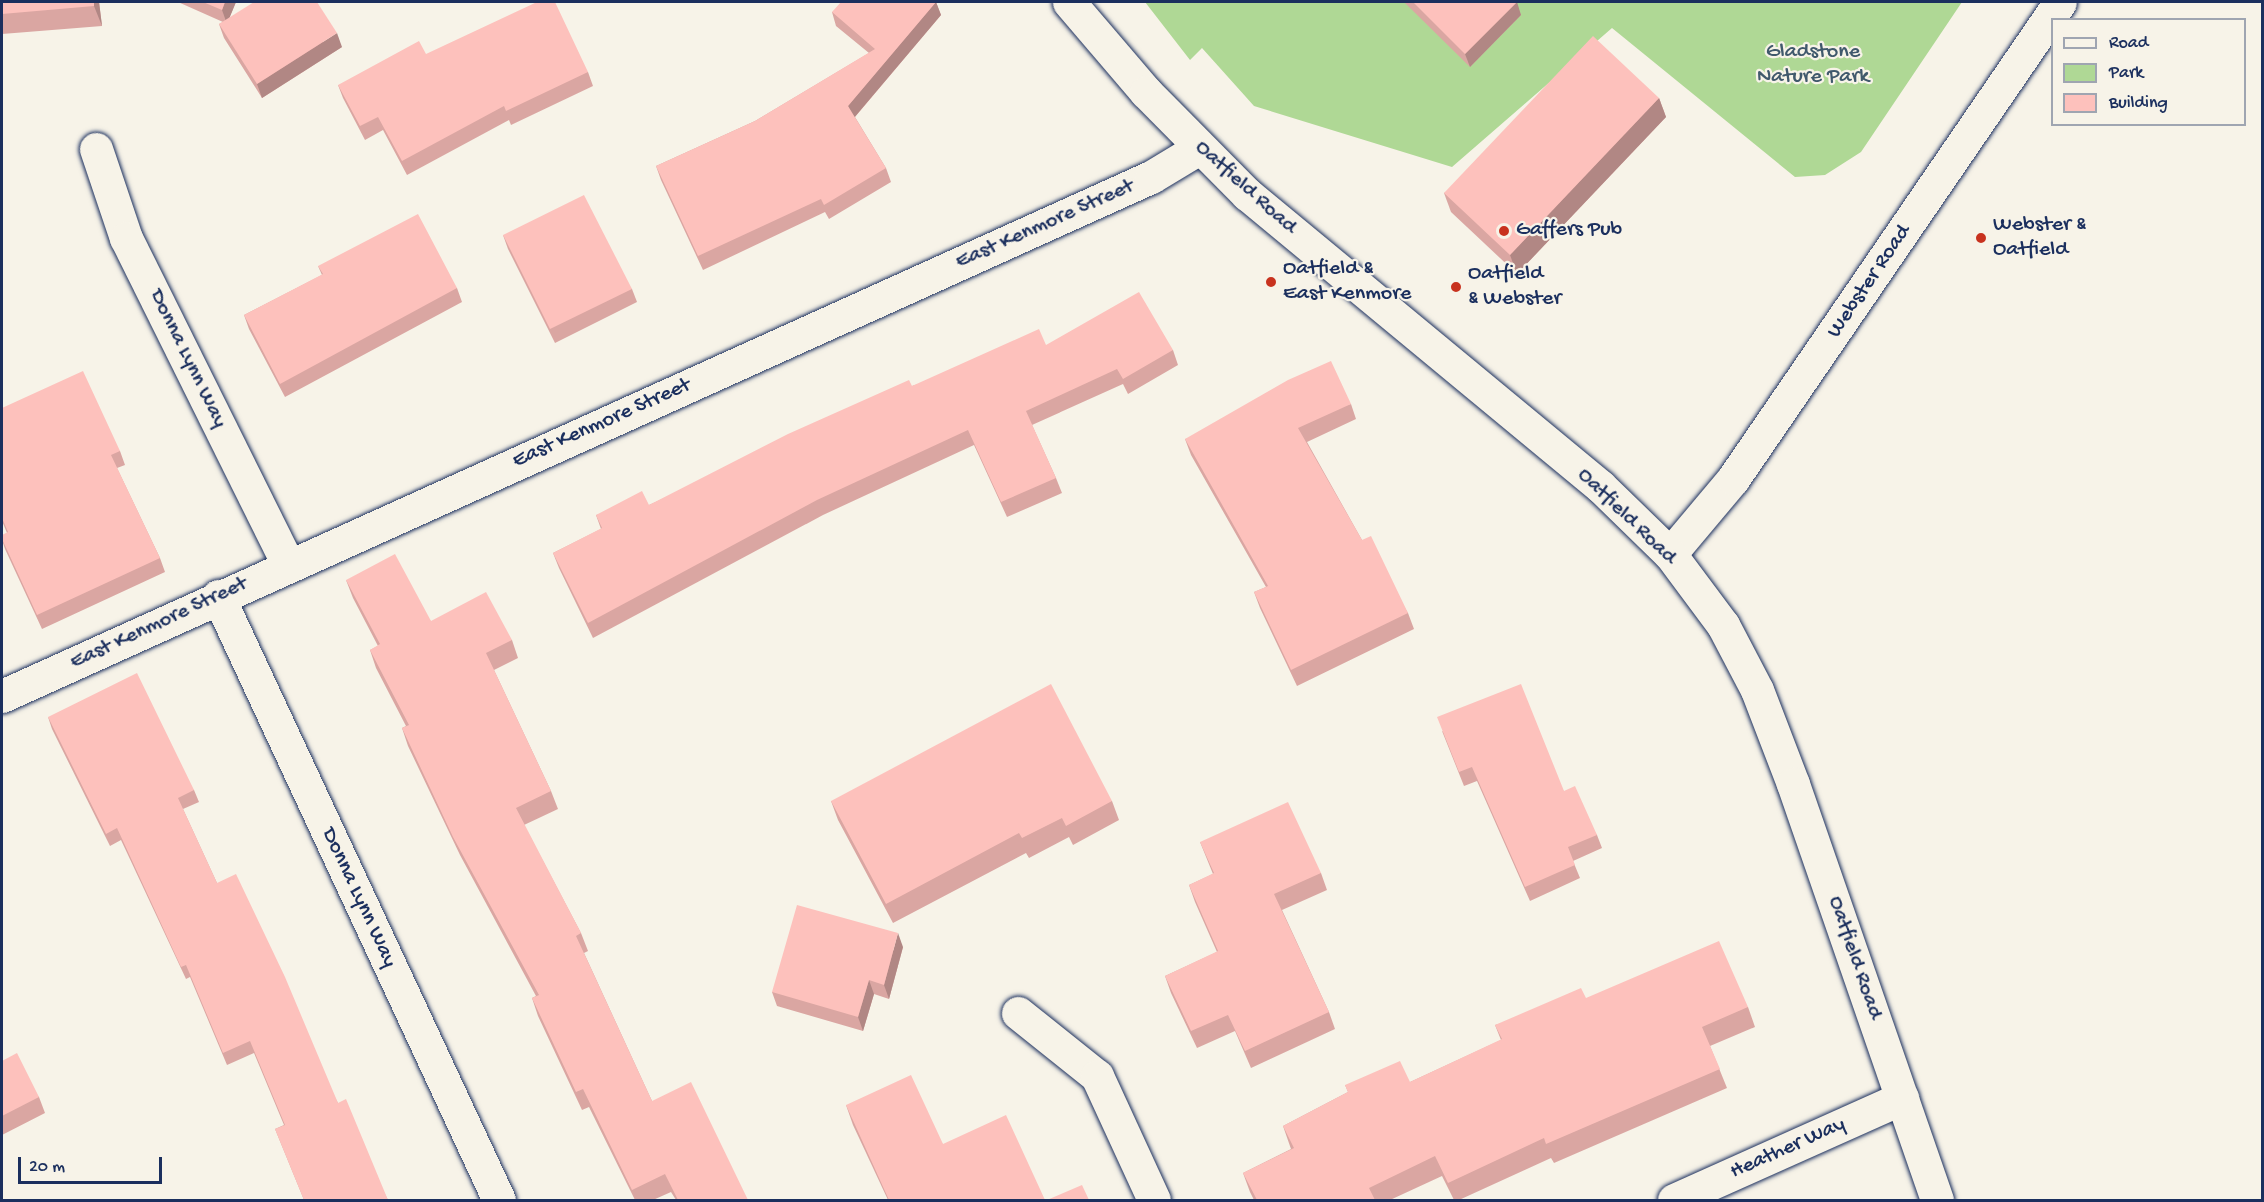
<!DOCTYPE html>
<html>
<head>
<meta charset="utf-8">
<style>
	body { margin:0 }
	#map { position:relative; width:2264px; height:1202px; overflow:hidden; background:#f7f3e8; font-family:"Gochi Hand",sans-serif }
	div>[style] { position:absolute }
	.green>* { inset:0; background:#afd895 }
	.roads { filter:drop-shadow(0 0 2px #1b2f5e) drop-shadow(0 0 2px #1b2f5e) }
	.minor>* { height:33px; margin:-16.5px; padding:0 16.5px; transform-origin:16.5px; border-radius:16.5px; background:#f7f3e8 }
	.tertiary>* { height:33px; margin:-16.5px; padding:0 16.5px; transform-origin:16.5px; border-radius:16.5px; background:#f7f3e8 }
	.secondary>* { height:33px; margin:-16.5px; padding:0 16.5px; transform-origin:16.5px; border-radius:16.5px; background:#f7f3e8 }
	.wall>* { inset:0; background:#daa6a2 }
	.shaded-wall>* { inset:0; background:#b18784 }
	.building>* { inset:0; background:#fdc1bc }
	.dots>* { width:16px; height:16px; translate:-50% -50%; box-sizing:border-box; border:3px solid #f7f3e8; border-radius:50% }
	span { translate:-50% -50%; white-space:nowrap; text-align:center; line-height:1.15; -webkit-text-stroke:4.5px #f7f3e8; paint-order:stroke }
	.park-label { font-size:22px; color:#40596c }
	.street-label { font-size:22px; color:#1b2f5e }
	.poi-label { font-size:22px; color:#1b2f5e }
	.left { translate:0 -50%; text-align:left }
	.frame { position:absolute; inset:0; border:3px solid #1b2f5e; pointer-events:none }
	.legend { position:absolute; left:2051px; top:18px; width:195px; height:108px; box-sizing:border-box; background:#f7f3e8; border:2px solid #9fa5b1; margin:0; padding:8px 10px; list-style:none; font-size:18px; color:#1b2f5e }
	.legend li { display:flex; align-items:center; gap:12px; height:30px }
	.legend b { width:30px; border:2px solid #9fa5b1 }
	.scale { position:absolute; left:18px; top:1157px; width:144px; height:27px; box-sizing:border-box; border:3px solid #1b2f5e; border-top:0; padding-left:8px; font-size:18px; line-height:21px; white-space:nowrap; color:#1b2f5e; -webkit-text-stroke:4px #f7f3e8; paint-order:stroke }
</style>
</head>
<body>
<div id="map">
	<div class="green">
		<div style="clip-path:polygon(1145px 2px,1962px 2px,1861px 152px,1825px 175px,1795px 177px,1612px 28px,1452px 167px,1254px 106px,1202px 48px,1190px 60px)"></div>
	</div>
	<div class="roads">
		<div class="minor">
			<div style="left:96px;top:149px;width:94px;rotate:71.4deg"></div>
			<div style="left:126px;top:238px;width:364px;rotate:63.6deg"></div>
			<div style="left:218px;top:596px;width:666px;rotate:65.05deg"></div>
			<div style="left:2px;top:696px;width:1261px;rotate:-24.31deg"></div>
			<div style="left:1151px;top:177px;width:56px;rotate:-31.1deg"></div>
			<div style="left:1018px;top:1013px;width:101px;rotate:38.6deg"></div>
			<div style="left:1097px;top:1076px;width:136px;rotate:65.3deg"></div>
			<div style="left:1674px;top:1200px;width:250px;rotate:-24.1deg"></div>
		</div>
		<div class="tertiary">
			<div style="left:1670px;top:554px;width:98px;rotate:-50deg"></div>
			<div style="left:1733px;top:479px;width:578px;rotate:-55.57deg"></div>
		</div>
		<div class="secondary">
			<div style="left:1069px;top:2px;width:118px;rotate:49.5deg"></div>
			<div style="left:1146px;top:92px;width:144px;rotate:45.3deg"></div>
			<div style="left:1247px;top:194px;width:458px;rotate:39.6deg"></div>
			<div style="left:1600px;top:486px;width:98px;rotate:44.2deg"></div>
			<div style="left:1670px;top:554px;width:89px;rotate:53.3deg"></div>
			<div style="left:1723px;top:625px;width:73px;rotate:62.4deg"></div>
			<div style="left:1757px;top:690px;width:101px;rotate:69deg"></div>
			<div style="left:1793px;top:784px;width:440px;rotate:70.9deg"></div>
		</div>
	</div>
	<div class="wall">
		<div style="clip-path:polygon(2px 2px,99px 2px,102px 26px,2px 34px)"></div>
		<div style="clip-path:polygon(178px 2px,236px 2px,229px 18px,342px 47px,262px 98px,224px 38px,219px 24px,223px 22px)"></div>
		<div style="clip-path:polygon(936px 2px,941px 15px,855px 117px,886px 168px,891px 182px,829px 219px,825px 212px,703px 270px,661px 180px,656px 166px,755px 121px,869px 53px,836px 26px,832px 12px)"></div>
		<div style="clip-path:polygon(1404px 2px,1516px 2px,1521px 15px,1470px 67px)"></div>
		<div style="clip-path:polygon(588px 72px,593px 86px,511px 125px,509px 120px,407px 175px,383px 130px,365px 140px,343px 98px,338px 85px)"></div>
		<div style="clip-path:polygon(1659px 98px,1666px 117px,1517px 274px,1451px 212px,1444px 193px)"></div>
		<div style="clip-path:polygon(503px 235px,632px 289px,637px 302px,555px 343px,508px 249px)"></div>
		<div style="clip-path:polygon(318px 266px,457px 288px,462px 302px,285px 397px,249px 329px,244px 315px,322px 275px)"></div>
		<div style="clip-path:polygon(1046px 345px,1173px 350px,1178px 365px,1128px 394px,1123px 384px,1032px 425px,1056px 478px,1062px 493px,1007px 517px,974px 445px,823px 515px,593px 638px,559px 568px,553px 553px,601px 529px,596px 515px,649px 505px,912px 386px)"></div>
		<div style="clip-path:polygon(1351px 404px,1356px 419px,1307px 442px,1362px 540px,1408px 613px,1414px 629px,1297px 686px,1260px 608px,1254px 592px,1266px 587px,1191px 455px,1185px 439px)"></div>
		<div style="clip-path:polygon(2px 408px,120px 451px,125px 465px,117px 468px,160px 558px,165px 572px,42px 629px,5px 549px,2px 540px,7px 533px,2px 521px)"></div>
		<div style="clip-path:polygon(346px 580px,431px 621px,512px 640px,518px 658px,494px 670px,551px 791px,558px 809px,524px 825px,581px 933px,588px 951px,584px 953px,652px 1101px,748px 1200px,676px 1200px,671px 1192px,653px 1200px,635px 1200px,589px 1107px,582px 1110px,538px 1016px,532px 998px,536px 996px,460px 855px,408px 746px,402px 728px,406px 726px,376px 668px,370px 650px,378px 646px,353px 598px)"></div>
		<div style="clip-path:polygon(48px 717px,194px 790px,199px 802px,183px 809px,217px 883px,338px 1103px,388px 1200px,304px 1200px,275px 1129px,284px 1125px,254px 1053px,227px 1065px,190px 977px,186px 979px,121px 840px,110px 846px,52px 729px)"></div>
		<div style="clip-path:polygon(1442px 731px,1564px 791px,1597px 835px,1602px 848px,1573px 861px,1580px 878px,1530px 901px,1477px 781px,1464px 786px)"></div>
		<div style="clip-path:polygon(831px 801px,1112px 801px,1119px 820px,1073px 845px,1069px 837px,1029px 858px,1026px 853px,893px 923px,838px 820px)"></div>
		<div style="clip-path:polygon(1200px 842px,1321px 873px,1327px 890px,1282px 910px,1329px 1012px,1335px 1029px,1251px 1068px,1235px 1031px,1197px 1048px,1171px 993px,1165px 976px,1217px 952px,1195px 902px,1189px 885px,1213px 874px)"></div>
		<div style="clip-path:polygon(903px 947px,889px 999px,874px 994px,863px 1031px,777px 1006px,772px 992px)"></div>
		<div style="clip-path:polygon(1586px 998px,1748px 1007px,1755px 1027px,1710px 1046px,1727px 1088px,1554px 1163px,1551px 1158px,1459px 1200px,1454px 1200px,1442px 1176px,1390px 1200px,1254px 1200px,1250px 1192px,1243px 1173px,1291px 1149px,1283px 1126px,1348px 1092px,1345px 1085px,1410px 1082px,1501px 1040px,1495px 1025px)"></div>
		<div style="clip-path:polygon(2px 1059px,2px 1061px,39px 1097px,45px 1113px,2px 1135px)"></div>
		<div style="clip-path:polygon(846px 1105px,943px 1144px,1045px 1200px,888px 1200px,853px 1125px)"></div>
	</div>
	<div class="shaded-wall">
		<div style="clip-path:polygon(94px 2px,99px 2px,102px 26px,94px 6px)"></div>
		<div style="clip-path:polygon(225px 2px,236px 2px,227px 24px,222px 10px)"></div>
		<div style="clip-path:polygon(936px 2px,941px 15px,853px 119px,848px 106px)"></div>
		<div style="clip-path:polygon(1517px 2px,1521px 15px,1470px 67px,1465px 54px)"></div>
		<div style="clip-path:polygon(337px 33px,342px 47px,262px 98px,257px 84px)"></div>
		<div style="clip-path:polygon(1659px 98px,1666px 117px,1517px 274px,1510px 255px)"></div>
		<div style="clip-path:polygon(898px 933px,903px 947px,889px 999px,884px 985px)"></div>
		<div style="clip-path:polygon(869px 980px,874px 994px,863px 1031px,858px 1017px)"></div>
	</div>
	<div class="building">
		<div style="clip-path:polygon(2px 2px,94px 2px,94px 6px,2px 14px)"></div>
		<div style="clip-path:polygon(203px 2px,225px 2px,222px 10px)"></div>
		<div style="clip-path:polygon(254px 2px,317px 2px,337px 33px,257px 84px,219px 24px)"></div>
		<div style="clip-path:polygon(537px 2px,555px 2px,588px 72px,506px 111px,504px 106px,402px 161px,378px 117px,360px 126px,338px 85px,419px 41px,426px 54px)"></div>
		<div style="clip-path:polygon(841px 2px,936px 2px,848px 106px,886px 168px,824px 205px,821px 199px,698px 256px,656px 166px,755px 121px,875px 49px,832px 12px)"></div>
		<div style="clip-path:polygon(1413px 2px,1517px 2px,1465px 54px)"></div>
		<div style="clip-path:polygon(1593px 36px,1659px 98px,1510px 255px,1444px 193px)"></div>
		<div style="clip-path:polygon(584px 195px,632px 289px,550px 329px,503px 235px)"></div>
		<div style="clip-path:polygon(418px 214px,457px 288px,280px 384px,244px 315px,323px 274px,318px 266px)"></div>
		<div style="clip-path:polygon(1139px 292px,1173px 350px,1123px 379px,1117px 369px,1026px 411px,1056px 478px,1001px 502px,968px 430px,817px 500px,588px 623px,553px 553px,602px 528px,596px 515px,642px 491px,649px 505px,788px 434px,909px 380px,912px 386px,1039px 329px,1046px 345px)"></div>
		<div style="clip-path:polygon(1331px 361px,1351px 404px,1298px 428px,1362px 540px,1371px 536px,1408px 613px,1291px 670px,1254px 592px,1268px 586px,1185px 439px,1288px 380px)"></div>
		<div style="clip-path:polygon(83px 371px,120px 451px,111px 455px,160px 558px,37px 615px,2px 539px,2px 535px,8px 532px,2px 518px,2px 408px)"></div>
		<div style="clip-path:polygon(395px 554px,431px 621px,486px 592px,512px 640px,486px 653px,551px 791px,516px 808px,581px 933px,576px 936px,652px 1101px,691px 1082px,748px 1200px,678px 1200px,665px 1174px,632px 1190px,583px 1089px,576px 1092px,532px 998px,539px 995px,453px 837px,402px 728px,409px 725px,370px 650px,380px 644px,346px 580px)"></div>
		<div style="clip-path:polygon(137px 673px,194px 790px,178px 798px,217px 883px,236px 874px,285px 977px,338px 1103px,346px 1099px,388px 1200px,304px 1200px,275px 1129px,285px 1125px,250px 1041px,223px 1053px,186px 965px,181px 967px,117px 828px,106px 834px,48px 717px)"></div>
		<div style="clip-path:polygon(1051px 684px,1112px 801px,1066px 826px,1062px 818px,1022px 838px,1019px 833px,886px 904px,831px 801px)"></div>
		<div style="clip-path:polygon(1521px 684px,1564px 791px,1575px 786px,1597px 835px,1568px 847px,1575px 865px,1525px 887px,1472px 767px,1459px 772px,1437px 717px)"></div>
		<div style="clip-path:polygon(1288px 802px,1321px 873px,1274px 894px,1329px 1012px,1245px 1051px,1228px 1015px,1191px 1031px,1165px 976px,1218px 951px,1189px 885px,1214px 873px,1200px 842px)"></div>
		<div style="clip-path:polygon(797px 905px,898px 933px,884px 985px,869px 980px,858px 1017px,772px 992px)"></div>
		<div style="clip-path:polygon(1719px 941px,1748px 1007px,1702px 1027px,1720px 1069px,1546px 1144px,1544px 1138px,1448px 1183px,1435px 1156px,1369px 1188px,1375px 1200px,1257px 1200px,1243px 1173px,1294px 1148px,1283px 1126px,1348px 1092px,1345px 1085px,1400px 1061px,1410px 1082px,1502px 1039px,1495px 1025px,1581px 988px,1586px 998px)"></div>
		<div style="clip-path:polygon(17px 1053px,39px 1097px,2px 1116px,2px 1059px,2px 1061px)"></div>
		<div style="clip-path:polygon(911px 1075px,943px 1144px,1006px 1115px,1045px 1200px,889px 1200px,846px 1105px)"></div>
		<div style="clip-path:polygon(1082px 1185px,1089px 1200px,1047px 1200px)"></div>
	</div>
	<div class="dots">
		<div style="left:1504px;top:231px;background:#c8321e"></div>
		<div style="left:1981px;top:238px;background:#c8321e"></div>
		<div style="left:1271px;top:282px;background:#c8321e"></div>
		<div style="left:1456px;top:287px;background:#c8321e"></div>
	</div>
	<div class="park-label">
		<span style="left:1813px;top:65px">Gladstone<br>Nature Park</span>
	</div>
	<div class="street-label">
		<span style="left:1245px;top:188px;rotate:42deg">Oatfield Road</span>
		<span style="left:1045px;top:225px;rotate:-24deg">East Kenmore Street</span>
		<span style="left:1870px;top:282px;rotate:-56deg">Webster Road</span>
		<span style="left:187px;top:359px;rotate:64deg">Donna Lynn Way</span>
		<span style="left:602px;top:424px;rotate:-24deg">East Kenmore Street</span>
		<span style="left:1626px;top:517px;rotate:44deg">Oatfield Road</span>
		<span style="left:159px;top:624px;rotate:-25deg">East Kenmore Street</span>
		<span style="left:358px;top:898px;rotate:65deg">Donna Lynn Way</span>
		<span style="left:1854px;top:958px;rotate:71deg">Oatfield Road</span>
		<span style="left:1788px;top:1149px;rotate:-24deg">Heather Way</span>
	</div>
	<div class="poi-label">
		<span class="left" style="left:1993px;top:238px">Webster &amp;<br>Oatfield</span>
		<span class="left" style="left:1516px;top:231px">Gaffers Pub</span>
		<span class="left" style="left:1283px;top:282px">Oatfield &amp;<br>East Kenmore</span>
		<span class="left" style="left:1468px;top:287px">Oatfield<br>&amp; Webster</span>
	</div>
	<div class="frame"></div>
	<ul class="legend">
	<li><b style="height:8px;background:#f7f3e8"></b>Road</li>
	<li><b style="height:16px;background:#afd895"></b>Park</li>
	<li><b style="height:16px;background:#fdc1bc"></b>Building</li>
	</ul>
	<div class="scale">20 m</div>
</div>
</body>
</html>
